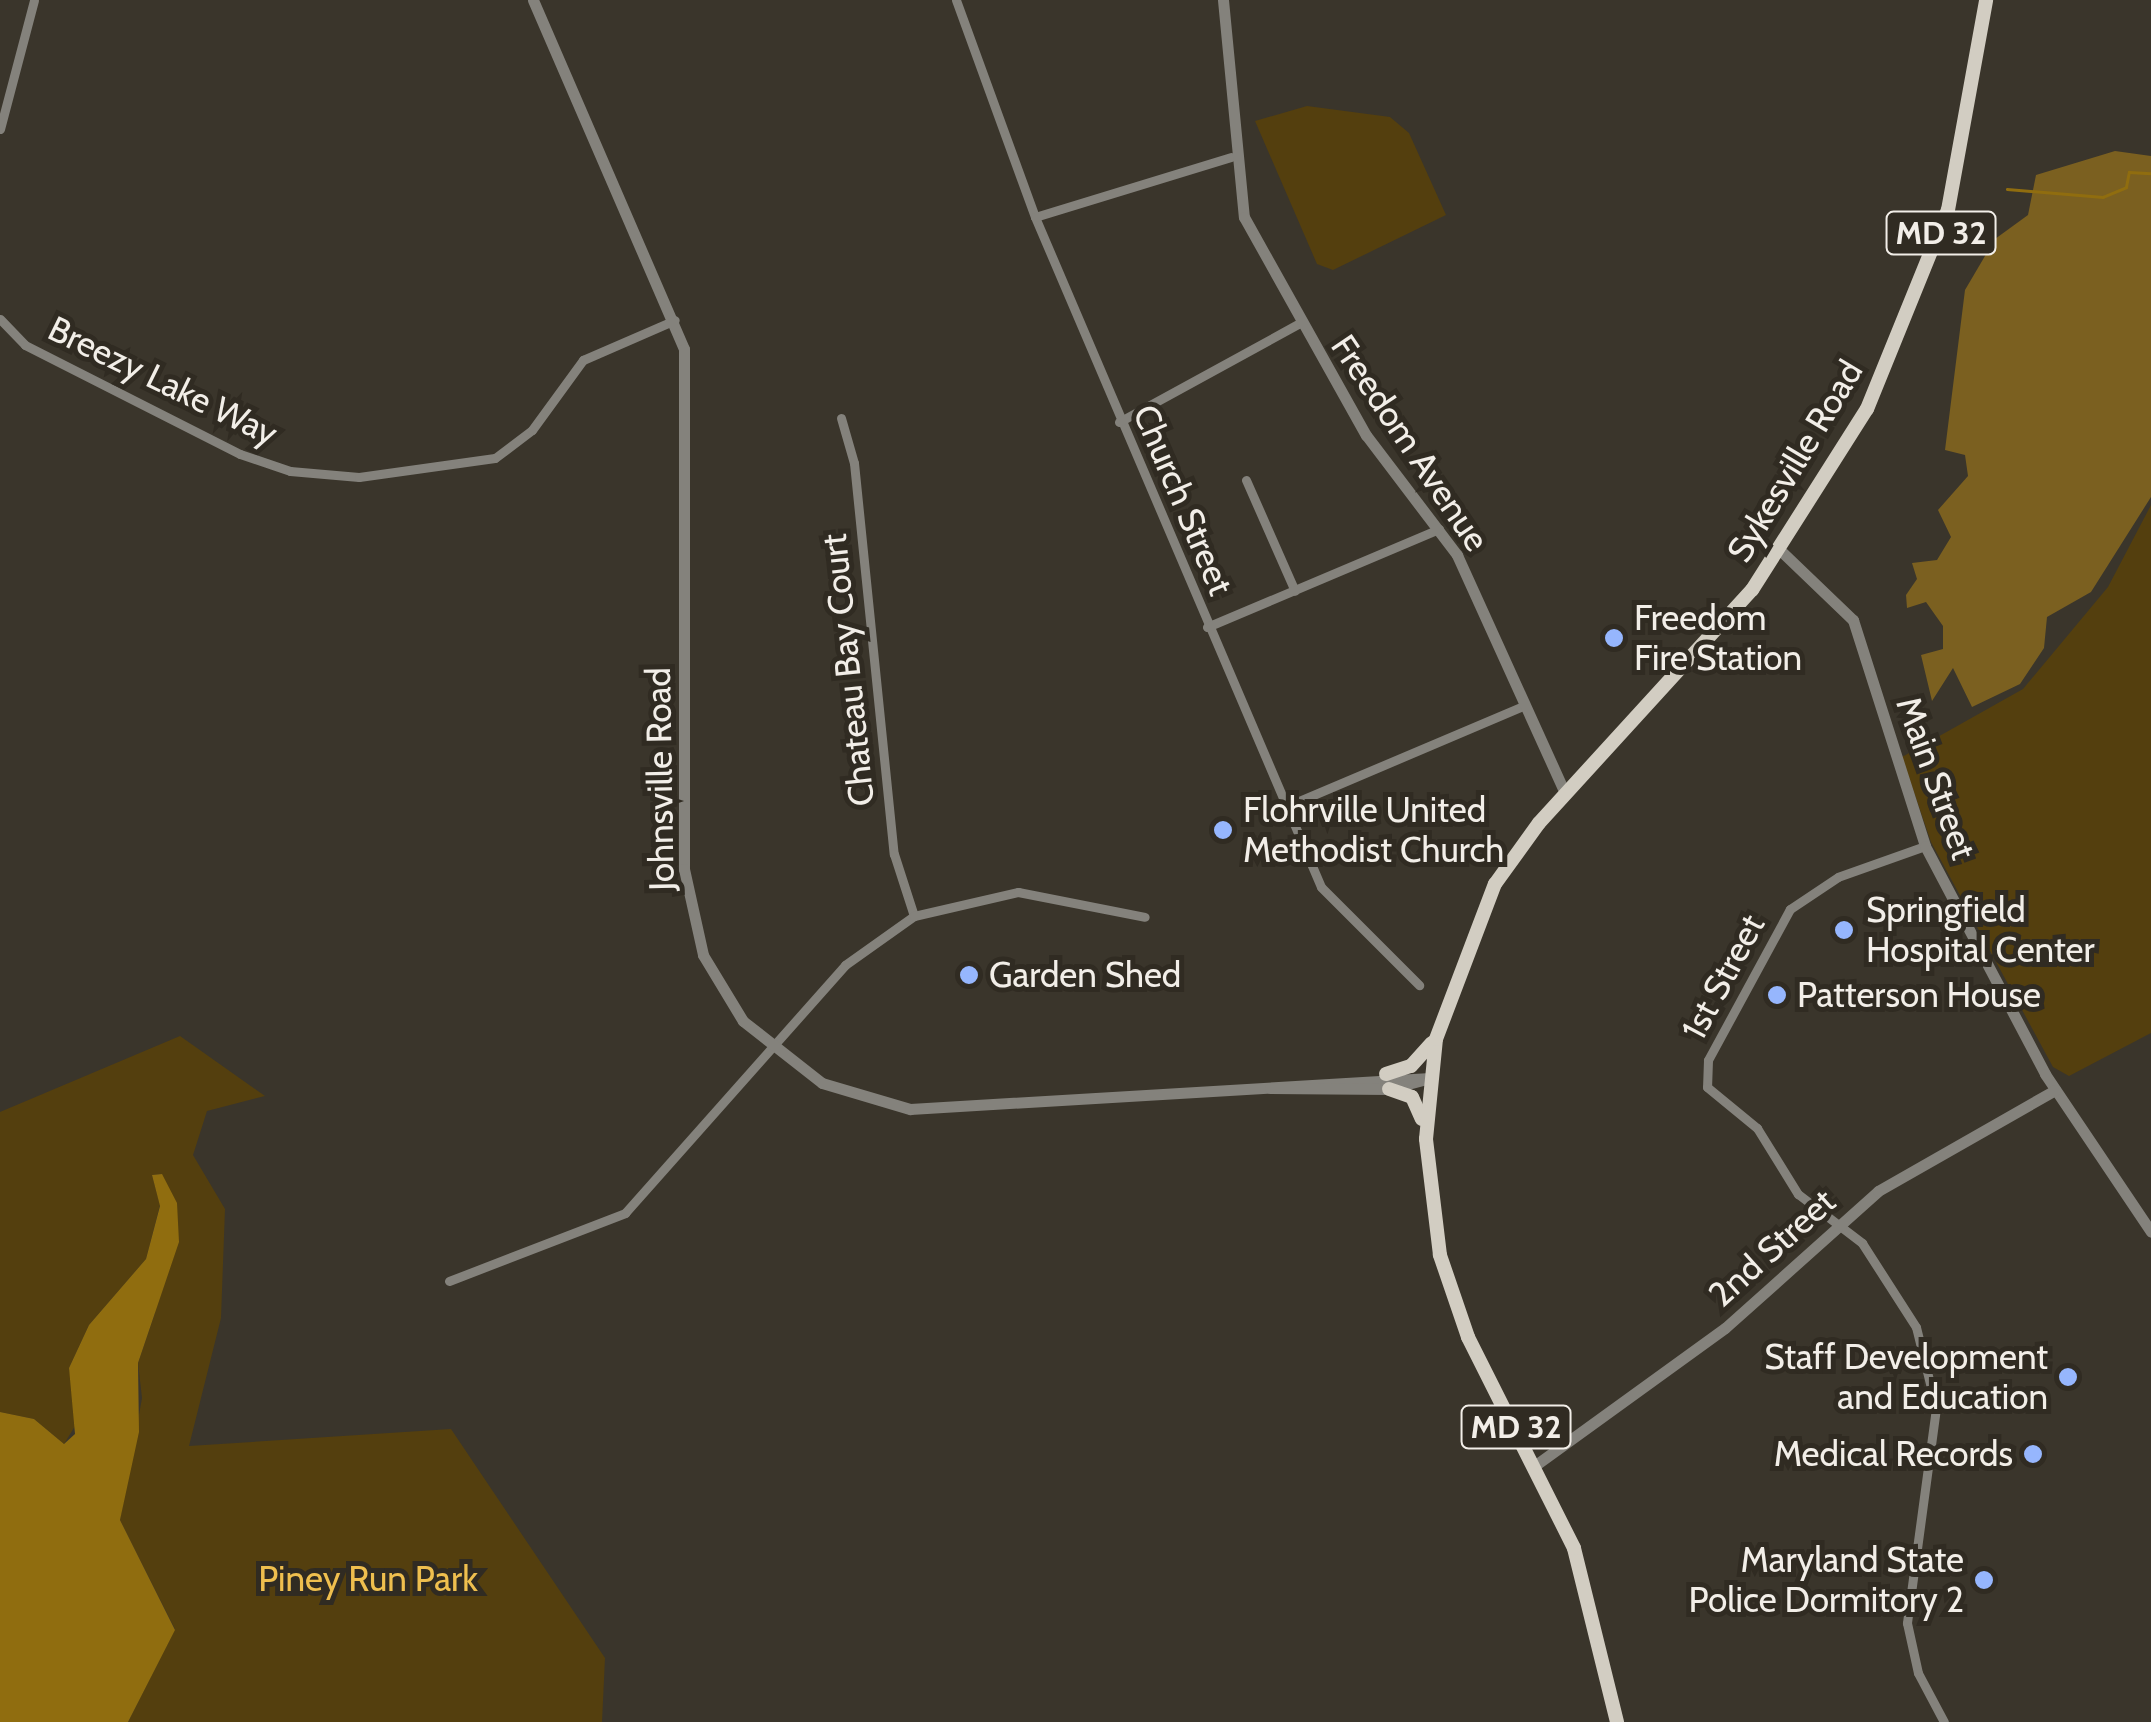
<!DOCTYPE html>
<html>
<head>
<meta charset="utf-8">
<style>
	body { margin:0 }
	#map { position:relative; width:2151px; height:1722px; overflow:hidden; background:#3a352b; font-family:Cabin,sans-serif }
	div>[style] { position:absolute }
	.green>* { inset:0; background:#543f0e }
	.forest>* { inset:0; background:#7b6020 }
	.water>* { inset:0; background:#906d0f }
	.stream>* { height:2.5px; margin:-1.25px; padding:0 1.25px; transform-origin:1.25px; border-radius:1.25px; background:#906d0f }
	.minor>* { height:9px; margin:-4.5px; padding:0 4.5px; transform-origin:4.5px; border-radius:4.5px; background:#84827c }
	.tertiary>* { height:11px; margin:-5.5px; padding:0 5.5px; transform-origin:5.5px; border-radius:5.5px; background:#84827c }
	.primary>* { height:14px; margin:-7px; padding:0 7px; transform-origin:7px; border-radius:7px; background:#d2cdc2 }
	.dots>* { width:28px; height:28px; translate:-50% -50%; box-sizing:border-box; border:5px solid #302b22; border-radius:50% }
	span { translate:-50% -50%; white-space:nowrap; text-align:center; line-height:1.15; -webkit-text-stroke:10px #302b22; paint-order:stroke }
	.shield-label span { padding:2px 8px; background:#302b22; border:2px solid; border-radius:8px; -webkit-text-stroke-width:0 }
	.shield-label { font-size:32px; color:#f2eee8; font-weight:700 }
	.street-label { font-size:35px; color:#f2eee8 }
	.poi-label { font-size:35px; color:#f2eee8 }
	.left { translate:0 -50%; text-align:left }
	.right { translate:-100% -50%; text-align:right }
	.park-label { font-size:35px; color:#efbf4e }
</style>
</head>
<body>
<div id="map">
	<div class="green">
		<div style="clip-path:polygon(1307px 106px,1390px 117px,1409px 133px,1446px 215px,1333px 270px,1317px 264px,1255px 121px)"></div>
		<div style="clip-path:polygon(2151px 505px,2151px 1033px,2069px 1076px,2053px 1067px,1931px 842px,1902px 757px,2023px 689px,2108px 587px)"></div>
		<div style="clip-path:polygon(180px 1036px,265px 1096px,207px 1111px,193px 1155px,225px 1209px,221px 1318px,189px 1446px,451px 1429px,605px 1658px,602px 1722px,128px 1722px,175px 1629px,120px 1520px,142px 1398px,138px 1363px,155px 1313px,162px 1174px,152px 1175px,160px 1205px,146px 1259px,89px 1325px,69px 1368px,77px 1423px,64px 1444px,34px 1419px,0 1412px,0 1112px)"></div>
	</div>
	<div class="forest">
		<div style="clip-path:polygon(2115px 151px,2151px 156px,2151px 497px,2091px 592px,2047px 617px,2044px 648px,2020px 684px,1972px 707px,1953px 668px,1932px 701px,1921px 655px,1943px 649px,1943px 626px,1926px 602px,1907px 608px,1906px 595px,1917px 579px,1912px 563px,1937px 560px,1951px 537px,1938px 510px,1968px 476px,1965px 455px,1945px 450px,1965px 290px,1995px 239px,2028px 215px,2036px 175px)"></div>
	</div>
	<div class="water">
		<div style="clip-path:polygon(162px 1174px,177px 1203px,179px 1242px,138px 1363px,139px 1432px,120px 1520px,175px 1630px,128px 1722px,0 1722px,0 1412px,34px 1419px,64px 1444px,75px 1434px,69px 1368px,89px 1325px,146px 1259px,160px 1206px,152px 1175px)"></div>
	</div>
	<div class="stream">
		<div style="left:2007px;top:189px;width:96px;rotate:4.8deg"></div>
		<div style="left:2103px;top:197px;width:25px;rotate:-23deg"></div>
		<div style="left:2126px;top:187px;width:15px;rotate:-79deg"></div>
		<div style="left:2129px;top:172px;width:22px;rotate:3deg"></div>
	</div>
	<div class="minor">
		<div style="left:956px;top:0;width:231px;rotate:70deg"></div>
		<div style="left:1035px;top:217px;width:728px;rotate:66.88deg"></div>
		<div style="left:1321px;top:887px;width:139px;rotate:45deg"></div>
		<div style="left:0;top:129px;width:133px;rotate:-75.2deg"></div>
		<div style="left:1035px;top:217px;width:205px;rotate:-17deg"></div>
		<div style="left:0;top:319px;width:36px;rotate:46deg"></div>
		<div style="left:25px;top:345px;width:241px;rotate:26.9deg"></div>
		<div style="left:240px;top:454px;width:53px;rotate:18.8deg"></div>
		<div style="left:290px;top:471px;width:69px;rotate:5deg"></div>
		<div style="left:359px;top:477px;width:137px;rotate:-8deg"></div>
		<div style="left:495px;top:458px;width:46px;rotate:-37.1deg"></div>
		<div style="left:532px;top:430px;width:87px;rotate:-53.9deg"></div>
		<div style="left:583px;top:360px;width:100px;rotate:-23.5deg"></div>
		<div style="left:841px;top:418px;width:47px;rotate:73.9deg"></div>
		<div style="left:854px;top:463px;width:393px;rotate:84.2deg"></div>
		<div style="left:894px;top:854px;width:65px;rotate:72.1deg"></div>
		<div style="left:1119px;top:422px;width:204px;rotate:-28.7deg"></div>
		<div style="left:1246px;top:480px;width:121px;rotate:66.2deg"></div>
		<div style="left:1207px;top:627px;width:252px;rotate:-22.9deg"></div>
		<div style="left:1285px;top:807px;width:261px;rotate:-23deg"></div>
		<div style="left:1925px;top:846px;width:92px;rotate:160.4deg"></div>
		<div style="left:1838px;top:877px;width:58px;rotate:146.3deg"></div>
		<div style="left:1790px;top:909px;width:172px;rotate:118.5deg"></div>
		<div style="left:1708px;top:1060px;width:27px;rotate:92deg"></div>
		<div style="left:1707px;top:1087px;width:65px;rotate:39.4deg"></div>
		<div style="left:1757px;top:1128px;width:78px;rotate:58.2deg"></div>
		<div style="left:1798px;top:1194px;width:81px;rotate:37.4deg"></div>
		<div style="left:1862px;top:1243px;width:100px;rotate:57.3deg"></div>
		<div style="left:1916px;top:1327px;width:83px;rotate:76.1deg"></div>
		<div style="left:1936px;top:1408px;width:217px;rotate:97.7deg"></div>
		<div style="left:1907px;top:1623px;width:51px;rotate:77.6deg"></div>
		<div style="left:1918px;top:1673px;width:55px;rotate:62deg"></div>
		<div style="left:449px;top:1281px;width:189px;rotate:-21.1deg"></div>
		<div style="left:625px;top:1213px;width:332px;rotate:-48.4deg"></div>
		<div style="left:845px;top:965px;width:85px;rotate:-35.4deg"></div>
		<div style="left:914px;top:916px;width:107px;rotate:-13deg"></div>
		<div style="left:1018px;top:892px;width:129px;rotate:11.1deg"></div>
	</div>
	<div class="tertiary">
		<div style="left:533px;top:0;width:380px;rotate:66.6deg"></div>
		<div style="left:684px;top:349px;width:520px;rotate:90deg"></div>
		<div style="left:684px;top:869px;width:88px;rotate:77.5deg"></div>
		<div style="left:703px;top:955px;width:77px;rotate:58.8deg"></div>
		<div style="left:743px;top:1021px;width:100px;rotate:38.1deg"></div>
		<div style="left:822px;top:1083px;width:92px;rotate:16.5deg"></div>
		<div style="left:910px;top:1109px;width:521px;rotate:-3.41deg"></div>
		<div style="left:1223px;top:0;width:218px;rotate:84.5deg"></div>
		<div style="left:1244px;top:217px;width:250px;rotate:60.8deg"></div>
		<div style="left:1366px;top:435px;width:151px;rotate:52.8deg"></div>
		<div style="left:1457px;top:555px;width:261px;rotate:65.6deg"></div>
		<div style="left:1781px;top:551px;width:100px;rotate:43.8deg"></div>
		<div style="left:1853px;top:620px;width:237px;rotate:72.3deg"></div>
		<div style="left:1925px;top:846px;width:258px;rotate:62.2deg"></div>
		<div style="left:2045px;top:1074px;width:190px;rotate:56.1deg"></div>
		<div style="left:1270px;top:1088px;width:119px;rotate:0.5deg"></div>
		<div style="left:1389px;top:1089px;width:35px;rotate:-15deg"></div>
		<div style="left:1537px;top:1464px;width:232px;rotate:-35.9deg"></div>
		<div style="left:1725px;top:1328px;width:205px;rotate:-41.8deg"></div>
		<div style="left:1878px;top:1191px;width:204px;rotate:-29.7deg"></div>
	</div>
	<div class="primary">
		<div style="left:1386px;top:1074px;width:26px;rotate:-18deg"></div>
		<div style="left:1411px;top:1066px;width:31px;rotate:-48deg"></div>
		<div style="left:1389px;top:1089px;width:24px;rotate:19deg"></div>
		<div style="left:1412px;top:1097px;width:24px;rotate:66deg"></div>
		<div style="left:1617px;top:1722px;width:179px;rotate:-103.9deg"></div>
		<div style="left:1574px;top:1548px;width:236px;rotate:-116.7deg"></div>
		<div style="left:1468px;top:1337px;width:87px;rotate:-108.9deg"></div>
		<div style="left:1440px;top:1255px;width:117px;rotate:-96.9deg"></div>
		<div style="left:1426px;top:1139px;width:100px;rotate:-84.3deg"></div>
		<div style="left:1436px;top:1039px;width:166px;rotate:-69.2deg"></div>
		<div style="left:1495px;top:884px;width:75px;rotate:-54.2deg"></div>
		<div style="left:1539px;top:823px;width:316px;rotate:-47.6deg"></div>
		<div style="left:1752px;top:590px;width:214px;rotate:-57.6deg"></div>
		<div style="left:1867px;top:409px;width:215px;rotate:-67.9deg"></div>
		<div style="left:1948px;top:210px;width:213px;rotate:-79.7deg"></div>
	</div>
	<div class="dots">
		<div style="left:1614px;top:638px;background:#96b6fd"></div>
		<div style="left:1223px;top:830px;background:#96b6fd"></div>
		<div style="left:1844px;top:930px;background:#96b6fd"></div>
		<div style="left:969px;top:975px;background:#96b6fd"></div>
		<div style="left:1777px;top:995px;background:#96b6fd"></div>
		<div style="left:2068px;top:1377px;background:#96b6fd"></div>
		<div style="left:2033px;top:1454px;background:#96b6fd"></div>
		<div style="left:1984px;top:1580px;background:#96b6fd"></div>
	</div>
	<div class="shield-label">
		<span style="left:1941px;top:233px">MD 32</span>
		<span style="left:1516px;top:1427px">MD 32</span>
	</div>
	<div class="street-label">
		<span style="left:163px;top:381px;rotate:26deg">Breezy Lake Way</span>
		<span style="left:1410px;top:443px;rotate:56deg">Freedom Avenue</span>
		<span style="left:1795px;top:461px;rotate:-59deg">Sykesville Road</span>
		<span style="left:1183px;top:500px;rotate:67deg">Church Street</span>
		<span style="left:848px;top:670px;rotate:-96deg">Chateau Bay Court</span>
		<span style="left:1936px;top:778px;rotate:70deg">Main Street</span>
		<span style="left:660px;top:779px;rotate:-91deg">Johnsville Road</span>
		<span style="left:1723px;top:977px;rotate:-62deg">1st Street</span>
		<span style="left:1772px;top:1248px;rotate:-42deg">2nd Street</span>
	</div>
	<div class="poi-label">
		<span class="left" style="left:1634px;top:638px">Freedom<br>Fire Station</span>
		<span class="left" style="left:1243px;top:830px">Flohrville United<br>Methodist Church</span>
		<span class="left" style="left:1866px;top:930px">Springfield<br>Hospital Center</span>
		<span class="left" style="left:989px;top:975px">Garden Shed</span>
		<span class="left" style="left:1797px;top:995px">Patterson House</span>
		<span class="right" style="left:2048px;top:1377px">Staff Development<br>and Education</span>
		<span class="right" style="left:2013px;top:1454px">Medical Records</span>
		<span class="right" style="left:1964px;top:1580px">Maryland State<br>Police Dormitory 2</span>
	</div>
	<div class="park-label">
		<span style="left:368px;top:1579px">Piney Run Park</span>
	</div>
</div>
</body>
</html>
